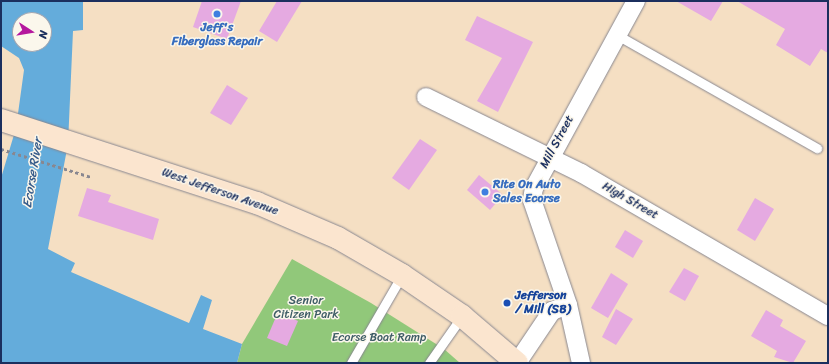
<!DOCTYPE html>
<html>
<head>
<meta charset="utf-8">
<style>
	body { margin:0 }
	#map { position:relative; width:829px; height:364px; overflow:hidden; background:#f5dfc3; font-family:Sriracha,sans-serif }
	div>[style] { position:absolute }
	.green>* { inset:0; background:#91c87a }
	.water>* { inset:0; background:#64acdb }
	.building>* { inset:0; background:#e5aae1 }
	.path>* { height:2.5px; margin-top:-1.25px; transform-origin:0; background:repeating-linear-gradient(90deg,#888790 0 3px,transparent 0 6px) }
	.roads { filter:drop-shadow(0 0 1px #888790) drop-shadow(0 0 1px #888790) }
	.lane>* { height:9px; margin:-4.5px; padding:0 4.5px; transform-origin:4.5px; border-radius:4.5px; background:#fff }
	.street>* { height:18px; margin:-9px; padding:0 9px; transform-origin:9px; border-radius:9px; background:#fff }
	.secondary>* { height:22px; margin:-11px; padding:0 11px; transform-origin:11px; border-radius:11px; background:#fbe5cf }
	.dots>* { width:11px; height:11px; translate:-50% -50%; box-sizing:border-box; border:2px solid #fbf7ec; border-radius:50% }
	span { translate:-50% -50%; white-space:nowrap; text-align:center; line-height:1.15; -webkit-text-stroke:3px #fbf7ec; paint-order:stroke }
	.shop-label { font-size:12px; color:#366cbe; font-weight:700 }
	.left { translate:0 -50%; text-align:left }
	.street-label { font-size:12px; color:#1b2f5e }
	.transit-label { font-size:12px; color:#164399; font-weight:700 }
	.park-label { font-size:12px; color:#3e5d66 }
	.water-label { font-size:13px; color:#355b8a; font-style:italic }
	.frame { position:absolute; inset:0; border:2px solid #1b2f5e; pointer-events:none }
	.north { position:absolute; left:12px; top:12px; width:40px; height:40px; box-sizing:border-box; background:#fbf7ec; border:1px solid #a1a7b3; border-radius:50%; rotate:102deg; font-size:11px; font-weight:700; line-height:16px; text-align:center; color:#1b2f5e }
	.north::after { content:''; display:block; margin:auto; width:14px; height:18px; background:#b5179e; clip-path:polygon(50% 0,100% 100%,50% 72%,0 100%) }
</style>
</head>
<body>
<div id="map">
	<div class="green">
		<div style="clip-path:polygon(292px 259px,371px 303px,444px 349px,460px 363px,237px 363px,242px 344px)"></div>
	</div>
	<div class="water">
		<div style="clip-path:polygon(evenodd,1px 1px,83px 1px,83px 30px,73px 31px,68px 144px,48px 249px,75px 263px,71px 272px,189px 323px,201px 295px,212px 300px,203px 329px,242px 344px,237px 363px,1px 363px,1px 178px,16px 128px,24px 70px,19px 58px,1px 46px,1px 1px,20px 20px,44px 20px,44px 44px,20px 44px,20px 20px)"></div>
	</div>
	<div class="building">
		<div style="clip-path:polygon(202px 1px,241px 1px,227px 39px,193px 27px)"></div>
		<div style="clip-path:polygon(277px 1px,302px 1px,277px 42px,259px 31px)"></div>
		<div style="clip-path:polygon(676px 1px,723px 1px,711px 21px)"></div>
		<div style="clip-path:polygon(737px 1px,828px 1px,828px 53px,821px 49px,810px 66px,776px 45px,785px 29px)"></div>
		<div style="clip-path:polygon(477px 16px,533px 42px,498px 112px,477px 101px,502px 58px,465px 40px)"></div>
		<div style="clip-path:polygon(227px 85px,248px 98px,231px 125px,210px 113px)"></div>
		<div style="clip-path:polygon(420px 139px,437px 150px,409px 190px,392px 178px)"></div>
		<div style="clip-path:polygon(479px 175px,503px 195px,490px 210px,467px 190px)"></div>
		<div style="clip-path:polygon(87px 188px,111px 195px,108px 202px,159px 219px,153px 240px,78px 216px)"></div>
		<div style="clip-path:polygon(755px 198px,774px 209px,755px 241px,737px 230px)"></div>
		<div style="clip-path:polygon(625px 230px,643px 241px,633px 258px,615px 247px)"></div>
		<div style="clip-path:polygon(684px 268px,699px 276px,685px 301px,669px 292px)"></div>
		<div style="clip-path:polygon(611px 273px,628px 284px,608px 318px,591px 308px)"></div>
		<div style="clip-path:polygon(616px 309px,633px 319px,616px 345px,602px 337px)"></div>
		<div style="clip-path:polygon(766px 310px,783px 320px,780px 326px,806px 341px,793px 363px,774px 357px,777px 351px,751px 336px)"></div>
		<div style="clip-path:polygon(278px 312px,298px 321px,287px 346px,267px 338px)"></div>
	</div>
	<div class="path">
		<div style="left:1px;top:149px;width:94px;rotate:17.3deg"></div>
	</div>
	<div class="roads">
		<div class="lane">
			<div style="left:617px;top:35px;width:230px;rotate:29.5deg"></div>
			<div style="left:351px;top:363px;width:102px;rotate:-59.9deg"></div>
			<div style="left:429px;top:363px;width:57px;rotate:-54.9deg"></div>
		</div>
		<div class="street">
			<div style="left:426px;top:97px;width:173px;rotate:26.1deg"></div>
			<div style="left:581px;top:173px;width:285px;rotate:30.1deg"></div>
			<div style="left:517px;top:363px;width:63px;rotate:-56.1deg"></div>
			<div style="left:552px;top:311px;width:17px;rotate:-21deg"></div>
			<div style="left:581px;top:363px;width:59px;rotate:-102.6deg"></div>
			<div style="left:568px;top:305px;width:111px;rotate:-108.9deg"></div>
			<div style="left:532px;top:200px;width:12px;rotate:-81deg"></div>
			<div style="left:534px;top:188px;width:213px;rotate:-61.4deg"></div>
		</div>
		<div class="secondary">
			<div style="left:1px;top:120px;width:269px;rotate:18deg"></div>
			<div style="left:257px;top:203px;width:88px;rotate:23.4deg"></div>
			<div style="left:338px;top:238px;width:74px;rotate:30deg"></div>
			<div style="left:402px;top:275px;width:73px;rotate:34.3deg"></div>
			<div style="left:462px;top:316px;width:72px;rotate:40.5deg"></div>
		</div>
	</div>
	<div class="dots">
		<div style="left:217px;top:14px;background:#3f7fe0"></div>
		<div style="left:485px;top:192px;background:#3f7fe0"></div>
		<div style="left:507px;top:303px;background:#1a4fb4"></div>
	</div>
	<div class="shop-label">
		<span style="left:217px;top:35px">Jeff's<br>Fiberglass Repair</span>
		<span class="left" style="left:493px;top:192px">Rite On Auto<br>Sales Ecorse</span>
	</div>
	<div class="street-label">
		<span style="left:557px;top:142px;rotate:-62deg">Mill Street</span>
		<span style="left:220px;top:192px;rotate:19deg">West Jefferson Avenue</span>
		<span style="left:630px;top:201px;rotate:30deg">High Street</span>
	</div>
	<div class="transit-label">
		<span class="left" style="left:515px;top:303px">Jefferson<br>/ Mill (SB)</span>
	</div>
	<div class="park-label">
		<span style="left:306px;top:308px">Senior<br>Citizen Park</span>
		<span style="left:379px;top:338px">Ecorse Boat Ramp</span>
	</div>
	<div class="water-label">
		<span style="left:33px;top:173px;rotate:-81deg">Ecorse River</span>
	</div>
	<div class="frame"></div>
	<div class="north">N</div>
</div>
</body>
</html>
